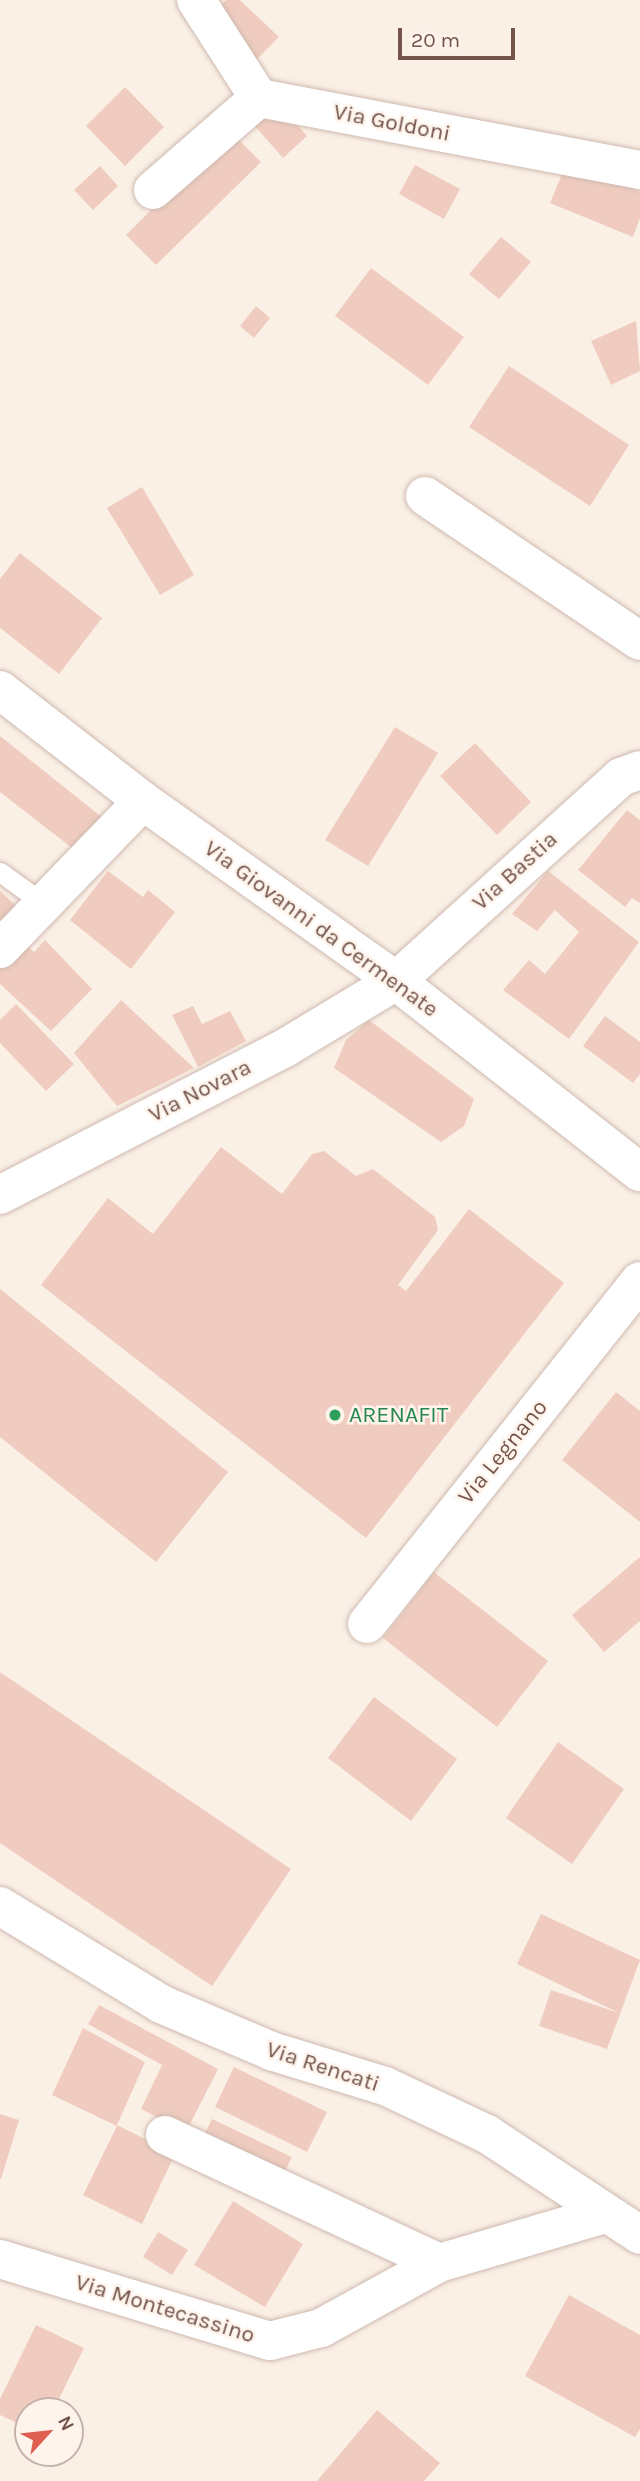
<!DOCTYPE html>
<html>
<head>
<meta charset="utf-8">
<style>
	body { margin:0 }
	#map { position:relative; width:640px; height:2481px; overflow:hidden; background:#fbf0e6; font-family:Karla,sans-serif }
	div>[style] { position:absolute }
	.building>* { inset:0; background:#efccbf }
	.roads { filter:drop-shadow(0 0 2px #ceb9b0) drop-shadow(0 0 2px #ceb9b0) }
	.lane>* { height:19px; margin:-9.5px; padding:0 9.5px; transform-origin:9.5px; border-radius:9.5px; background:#fff }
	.street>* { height:38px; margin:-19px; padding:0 19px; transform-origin:19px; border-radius:19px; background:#fff }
	.secondary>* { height:38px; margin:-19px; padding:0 19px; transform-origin:19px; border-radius:19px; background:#fff }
	.dots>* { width:19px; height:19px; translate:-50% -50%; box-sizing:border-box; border:4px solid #fef4ec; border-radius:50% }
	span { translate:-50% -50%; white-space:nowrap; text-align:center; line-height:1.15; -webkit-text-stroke:5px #fef4ec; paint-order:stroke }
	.street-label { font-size:23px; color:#73554c }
	.leisure-label { font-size:23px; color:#27864d }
	.left { translate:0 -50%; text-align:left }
	.north { position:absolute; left:14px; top:2397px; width:70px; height:70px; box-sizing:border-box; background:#fef4ec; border:2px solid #c6b4ac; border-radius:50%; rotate:63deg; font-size:19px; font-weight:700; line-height:28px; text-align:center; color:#73554c }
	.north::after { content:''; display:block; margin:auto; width:24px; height:32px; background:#de5f52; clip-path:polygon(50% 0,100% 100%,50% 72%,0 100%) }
	.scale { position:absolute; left:398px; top:28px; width:117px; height:32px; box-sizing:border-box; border:4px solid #73554c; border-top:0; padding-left:9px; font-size:21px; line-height:24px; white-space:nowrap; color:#73554c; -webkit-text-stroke:5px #fef4ec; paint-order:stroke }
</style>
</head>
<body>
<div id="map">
	<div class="building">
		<div style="clip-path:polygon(226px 0,240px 0,279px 37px,254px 62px,209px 17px)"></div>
		<div style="clip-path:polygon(125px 87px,164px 127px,125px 166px,86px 126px)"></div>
		<div style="clip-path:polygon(279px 104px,307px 136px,283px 158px,254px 125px)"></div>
		<div style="clip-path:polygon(230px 131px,261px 162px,156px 265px,126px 235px)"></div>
		<div style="clip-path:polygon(567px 162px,640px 192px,640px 218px,633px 237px,550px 203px)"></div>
		<div style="clip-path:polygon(415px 165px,460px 189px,444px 219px,399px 194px)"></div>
		<div style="clip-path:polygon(100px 166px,118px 186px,93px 210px,74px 190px)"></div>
		<div style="clip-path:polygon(501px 237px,531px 262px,499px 299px,469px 274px)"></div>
		<div style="clip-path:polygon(371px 268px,464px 337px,428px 385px,335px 316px)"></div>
		<div style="clip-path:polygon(256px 306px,270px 318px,254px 338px,240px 326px)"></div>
		<div style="clip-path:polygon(636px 321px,640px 371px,611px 385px,591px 341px)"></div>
		<div style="clip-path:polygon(509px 366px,629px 445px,590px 506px,469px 427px)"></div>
		<div style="clip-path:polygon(142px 487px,194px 575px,160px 595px,107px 508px)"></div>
		<div style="clip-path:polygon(20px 553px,102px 618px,59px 674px,0 628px,0 579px)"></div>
		<div style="clip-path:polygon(395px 727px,438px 753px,368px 866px,325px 840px)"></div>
		<div style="clip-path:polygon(0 736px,103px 818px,76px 851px,0 792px)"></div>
		<div style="clip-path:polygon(475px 743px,531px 802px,497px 835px,440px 776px)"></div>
		<div style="clip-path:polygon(627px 810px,640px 820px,640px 903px,632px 898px,625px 907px,578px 870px)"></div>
		<div style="clip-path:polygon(108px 871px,143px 897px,148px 890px,175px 912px,131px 969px,70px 920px)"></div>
		<div style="clip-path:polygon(548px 871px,639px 942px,569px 1039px,503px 990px,529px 960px,545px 974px,579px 932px,555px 910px,537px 931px,512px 914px)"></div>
		<div style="clip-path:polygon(0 891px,23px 912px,0 937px)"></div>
		<div style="clip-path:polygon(18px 939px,34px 952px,45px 940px,92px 989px,51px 1031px,0 984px,0 959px)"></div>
		<div style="clip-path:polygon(121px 1000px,194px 1068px,117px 1106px,74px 1053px)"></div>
		<div style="clip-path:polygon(16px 1004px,74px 1064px,46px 1091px,0 1043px,0 1020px)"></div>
		<div style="clip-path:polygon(193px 1006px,202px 1024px,230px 1011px,246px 1041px,198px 1067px,172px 1015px)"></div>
		<div style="clip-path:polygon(605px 1016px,640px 1042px,640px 1074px,633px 1083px,583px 1046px)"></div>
		<div style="clip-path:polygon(369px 1020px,474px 1099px,464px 1126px,441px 1142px,334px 1068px,346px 1040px)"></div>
		<div style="clip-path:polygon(221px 1147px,282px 1194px,312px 1154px,324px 1151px,356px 1176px,373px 1169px,435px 1217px,438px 1230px,398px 1285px,406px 1291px,469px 1209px,564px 1283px,366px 1538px,41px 1285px,108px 1198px,153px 1234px)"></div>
		<div style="clip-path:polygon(0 1289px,228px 1472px,156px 1562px,0 1437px)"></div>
		<div style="clip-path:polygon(616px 1392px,640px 1411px,640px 1522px,562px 1460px)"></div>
		<div style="clip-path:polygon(640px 1557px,640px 1621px,604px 1652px,572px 1615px)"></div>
		<div style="clip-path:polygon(434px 1572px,548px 1661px,497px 1727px,383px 1638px)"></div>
		<div style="clip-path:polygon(0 1672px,291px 1869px,212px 1986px,0 1843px)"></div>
		<div style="clip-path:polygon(374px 1697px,457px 1759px,411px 1821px,328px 1758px)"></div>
		<div style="clip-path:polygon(558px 1742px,624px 1789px,572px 1864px,506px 1818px)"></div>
		<div style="clip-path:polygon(541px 1914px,640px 1960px,607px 2049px,539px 2026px,551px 1990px,619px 2013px,517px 1964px)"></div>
		<div style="clip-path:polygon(99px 2005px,218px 2069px,186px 2132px,141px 2109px,162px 2065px,88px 2024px)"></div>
		<div style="clip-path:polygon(83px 2028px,145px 2062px,117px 2125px,175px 2154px,142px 2224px,83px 2195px,117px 2126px,52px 2095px)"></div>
		<div style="clip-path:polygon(234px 2067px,327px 2112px,307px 2152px,215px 2107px)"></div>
		<div style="clip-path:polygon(0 2114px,19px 2120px,1px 2179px,0 2179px)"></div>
		<div style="clip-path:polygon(212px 2119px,292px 2157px,280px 2181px,200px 2143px)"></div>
		<div style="clip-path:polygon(233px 2201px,303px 2244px,265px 2307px,194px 2265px)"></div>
		<div style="clip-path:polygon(158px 2232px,188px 2250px,172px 2275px,143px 2257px)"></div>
		<div style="clip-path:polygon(569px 2295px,640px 2335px,640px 2429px,635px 2437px,525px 2376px)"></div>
		<div style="clip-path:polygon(36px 2325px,84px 2348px,53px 2411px,28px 2411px,28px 2428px,0 2415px,0 2399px)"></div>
		<div style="clip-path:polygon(377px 2410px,440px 2463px,424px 2481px,317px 2481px)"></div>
	</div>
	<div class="roads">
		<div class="lane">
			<div style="left:0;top:872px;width:54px;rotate:36deg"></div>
		</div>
		<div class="street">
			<div style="left:196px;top:0;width:117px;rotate:57.3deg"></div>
			<div style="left:259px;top:98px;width:388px;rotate:10.7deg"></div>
			<div style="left:153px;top:190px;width:140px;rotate:-41deg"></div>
			<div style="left:425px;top:496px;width:259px;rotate:34deg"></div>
			<div style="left:0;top:949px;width:206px;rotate:-46deg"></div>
			<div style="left:396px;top:981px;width:304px;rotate:-42.2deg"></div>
			<div style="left:621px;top:777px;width:20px;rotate:-20deg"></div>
			<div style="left:367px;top:1624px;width:438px;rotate:-51.5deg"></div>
			<div style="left:0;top:1906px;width:188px;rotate:31.3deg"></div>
			<div style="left:161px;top:2004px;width:120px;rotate:23.1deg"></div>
			<div style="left:271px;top:2051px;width:119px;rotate:17.1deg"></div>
			<div style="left:385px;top:2086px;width:113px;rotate:25.2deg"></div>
			<div style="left:487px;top:2134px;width:183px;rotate:33.4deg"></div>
			<div style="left:165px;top:2135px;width:302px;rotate:25deg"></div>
			<div style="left:0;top:2259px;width:282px;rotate:16.9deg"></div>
			<div style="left:270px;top:2341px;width:53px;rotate:-14.3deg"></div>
			<div style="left:321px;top:2328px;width:135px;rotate:-28.8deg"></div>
			<div style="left:439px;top:2263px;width:170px;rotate:-16.4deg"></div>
		</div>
		<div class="secondary">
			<div style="left:0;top:690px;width:181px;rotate:37.8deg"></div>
			<div style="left:143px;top:801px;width:310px;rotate:35.4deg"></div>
			<div style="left:396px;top:981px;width:310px;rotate:38.1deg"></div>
			<div style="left:0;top:1195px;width:321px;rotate:-27.3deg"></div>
			<div style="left:285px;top:1048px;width:130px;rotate:-31.1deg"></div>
		</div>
	</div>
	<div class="dots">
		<div style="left:335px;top:1415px;background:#2e9e5b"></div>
	</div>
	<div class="street-label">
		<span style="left:392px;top:123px;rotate:11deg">Via Goldoni</span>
		<span style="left:515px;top:871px;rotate:-42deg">Via Bastia</span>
		<span style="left:321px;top:929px;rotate:36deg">Via Giovanni da Cermenate</span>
		<span style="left:200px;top:1091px;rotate:-27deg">Via Novara</span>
		<span style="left:503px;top:1452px;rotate:-51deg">Via Legnano</span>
		<span style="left:323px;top:2067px;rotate:18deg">Via Rencati</span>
		<span style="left:165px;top:2309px;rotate:17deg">Via Montecassino</span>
	</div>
	<div class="leisure-label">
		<span class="left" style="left:349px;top:1415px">ARENAFIT</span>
	</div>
	<div class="north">N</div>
	<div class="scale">20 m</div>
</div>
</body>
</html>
